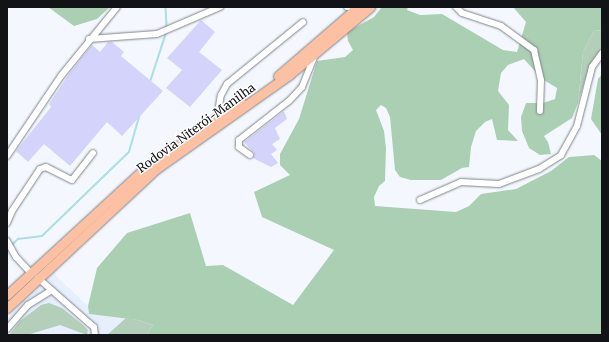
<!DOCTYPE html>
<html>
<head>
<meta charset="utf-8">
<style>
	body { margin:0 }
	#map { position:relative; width:609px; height:342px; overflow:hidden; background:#f4f8fe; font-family:Merriweather,serif }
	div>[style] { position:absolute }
	.built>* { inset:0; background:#e7effd }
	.green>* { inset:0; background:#b3ceb9 }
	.forest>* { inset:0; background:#abcfb3 }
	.stream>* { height:1.5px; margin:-0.75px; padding:0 0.75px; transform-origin:0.75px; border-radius:0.75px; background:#aadfe4 }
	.building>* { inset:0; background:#d4d3fb }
	.roads { filter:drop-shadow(0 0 1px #7f838a) drop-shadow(0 0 1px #7f838a) }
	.minor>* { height:6px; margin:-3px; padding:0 3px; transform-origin:3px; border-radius:3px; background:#fff }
	.highway>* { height:9px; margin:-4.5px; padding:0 4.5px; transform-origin:4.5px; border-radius:4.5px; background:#fcc0a2 }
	span { translate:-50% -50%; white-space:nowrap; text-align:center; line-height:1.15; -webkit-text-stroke:3px #fff; paint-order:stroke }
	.street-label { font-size:12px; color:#121316 }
	.frame { position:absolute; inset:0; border:8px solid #121316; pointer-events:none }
</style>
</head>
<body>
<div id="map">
	<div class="built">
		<div style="clip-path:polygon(55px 272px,56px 276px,88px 306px,89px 314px,138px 320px,147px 335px,7px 335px,7px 320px,10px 316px)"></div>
	</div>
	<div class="green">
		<div style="clip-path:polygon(602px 30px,602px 50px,589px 67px,578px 103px,583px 52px,594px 31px)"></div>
		<div style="clip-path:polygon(49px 303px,62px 308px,83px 325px,88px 330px,87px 335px,60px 325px,27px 335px,9px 335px,20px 321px,41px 305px)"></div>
		<div style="clip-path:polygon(126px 318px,138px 320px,153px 325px,147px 335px,107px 335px)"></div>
	</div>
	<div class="forest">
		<div style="clip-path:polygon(48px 7px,110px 7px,97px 19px,74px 26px)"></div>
		<div style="clip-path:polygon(382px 7px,408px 7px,407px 10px,420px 15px,442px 14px,503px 50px,517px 52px,526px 22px,513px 7px,602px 7px,602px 30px,594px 31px,583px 52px,578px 103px,572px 118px,544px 136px,548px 142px,551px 154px,540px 155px,529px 148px,522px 131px,521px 117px,526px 103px,543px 103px,555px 99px,557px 88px,542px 79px,524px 59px,508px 65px,501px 73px,498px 91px,509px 105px,508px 130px,518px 141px,497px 140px,492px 119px,485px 122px,476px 131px,471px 147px,469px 167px,462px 168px,441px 180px,411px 180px,400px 177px,395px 170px,390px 117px,386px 108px,381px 105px,376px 110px,384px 131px,386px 148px,385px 181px,379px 186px,374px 197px,375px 206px,456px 212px,469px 206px,481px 194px,516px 189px,551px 171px,569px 157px,594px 155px,602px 161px,602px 335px,147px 335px,153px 325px,138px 320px,89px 314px,88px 306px,97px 268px,127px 233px,190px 213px,206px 266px,223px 265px,293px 305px,334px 250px,262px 217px,254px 192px,290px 175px,280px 165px,280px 154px,299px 119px,317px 61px,345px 57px,353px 50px,348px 41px,347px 32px,374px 17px)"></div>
		<div style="clip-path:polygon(602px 74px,602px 135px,591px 119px,598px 79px)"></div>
	</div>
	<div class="stream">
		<div style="left:166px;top:7px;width:20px;rotate:87deg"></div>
		<div style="left:150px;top:82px;width:52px;rotate:-71.9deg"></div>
		<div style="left:11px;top:246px;width:10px;rotate:-45deg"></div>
		<div style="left:18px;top:239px;width:24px;rotate:-7deg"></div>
		<div style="left:42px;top:236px;width:121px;rotate:-44deg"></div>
		<div style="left:129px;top:152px;width:37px;rotate:-74deg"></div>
	</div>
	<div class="building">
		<div style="clip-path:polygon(201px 20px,215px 32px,199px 52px,222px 70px,190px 107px,166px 88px,182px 70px,167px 58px)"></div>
		<div style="clip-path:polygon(108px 42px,112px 42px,124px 52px,121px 56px,163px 91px,122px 136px,107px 122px,70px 166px,44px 144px,28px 162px,16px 151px,51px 107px,49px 104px,69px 74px,92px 45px,100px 52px)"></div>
		<div style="clip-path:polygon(284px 111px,287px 119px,275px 128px,280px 139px,272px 144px,277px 150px,271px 154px,278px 163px,271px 167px,253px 158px,254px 153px,244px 142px)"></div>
	</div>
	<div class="roads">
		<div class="minor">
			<div style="left:347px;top:7px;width:1px"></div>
			<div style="left:456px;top:7px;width:8px;rotate:45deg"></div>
			<div style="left:462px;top:13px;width:41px;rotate:18.4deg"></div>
			<div style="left:501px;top:26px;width:41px;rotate:36deg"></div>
			<div style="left:534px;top:50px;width:31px;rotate:77deg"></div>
			<div style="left:541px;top:80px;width:31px;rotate:92deg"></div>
			<div style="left:89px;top:39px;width:68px;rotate:-4.2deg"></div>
			<div style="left:157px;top:34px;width:69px;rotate:-23.2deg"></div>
			<div style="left:217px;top:119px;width:24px;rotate:-81deg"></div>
			<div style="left:221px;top:95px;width:13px;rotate:-61deg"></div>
			<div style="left:227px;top:84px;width:98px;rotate:-39.2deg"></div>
			<div style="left:250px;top:155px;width:14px;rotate:-144deg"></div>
			<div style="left:239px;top:147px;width:7px;rotate:-90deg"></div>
			<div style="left:239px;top:140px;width:63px;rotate:-38deg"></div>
			<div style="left:289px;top:101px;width:19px;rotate:-47deg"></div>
			<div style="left:302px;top:87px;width:35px;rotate:-68deg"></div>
			<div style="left:7px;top:156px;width:97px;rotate:-56deg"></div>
			<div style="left:61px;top:76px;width:89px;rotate:-50.9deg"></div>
			<div style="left:420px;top:200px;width:45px;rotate:-23.7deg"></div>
			<div style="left:461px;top:182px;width:38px;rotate:3deg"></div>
			<div style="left:499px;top:184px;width:43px;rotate:-20.6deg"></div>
			<div style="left:539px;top:169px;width:26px;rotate:-32deg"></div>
			<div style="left:561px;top:155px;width:33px;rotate:-61deg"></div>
			<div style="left:577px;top:126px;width:61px;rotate:-75.7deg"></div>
			<div style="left:592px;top:67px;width:17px;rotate:-54deg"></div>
			<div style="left:7px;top:223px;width:13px;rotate:-67deg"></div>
			<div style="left:12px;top:211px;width:50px;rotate:-56.3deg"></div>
			<div style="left:40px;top:169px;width:6px;rotate:-18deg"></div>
			<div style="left:46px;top:167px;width:29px;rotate:27deg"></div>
			<div style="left:72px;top:180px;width:34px;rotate:-52deg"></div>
			<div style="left:7px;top:241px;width:18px;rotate:61deg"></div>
			<div style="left:16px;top:257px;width:22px;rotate:47deg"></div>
			<div style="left:38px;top:278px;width:68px;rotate:41.4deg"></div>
			<div style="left:89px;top:323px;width:6px;rotate:39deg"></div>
			<div style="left:94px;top:327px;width:8px;rotate:83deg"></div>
			<div style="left:7px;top:329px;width:32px;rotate:-49deg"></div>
			<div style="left:28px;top:305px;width:28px;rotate:-32deg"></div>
		</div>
		<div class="highway">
			<div style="left:278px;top:76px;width:106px;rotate:-40.8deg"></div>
			<div style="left:7px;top:295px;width:185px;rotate:-42.6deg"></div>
			<div style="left:143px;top:170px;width:119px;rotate:-34.4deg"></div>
			<div style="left:7px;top:308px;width:204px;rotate:-43deg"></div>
			<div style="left:156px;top:169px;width:163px;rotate:-35.3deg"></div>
			<div style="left:289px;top:75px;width:106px;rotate:-40deg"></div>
		</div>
	</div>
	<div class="street-label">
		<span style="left:196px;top:128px;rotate:-36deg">Rodovia Niterói-Manilha</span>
	</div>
	<div class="frame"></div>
</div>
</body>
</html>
